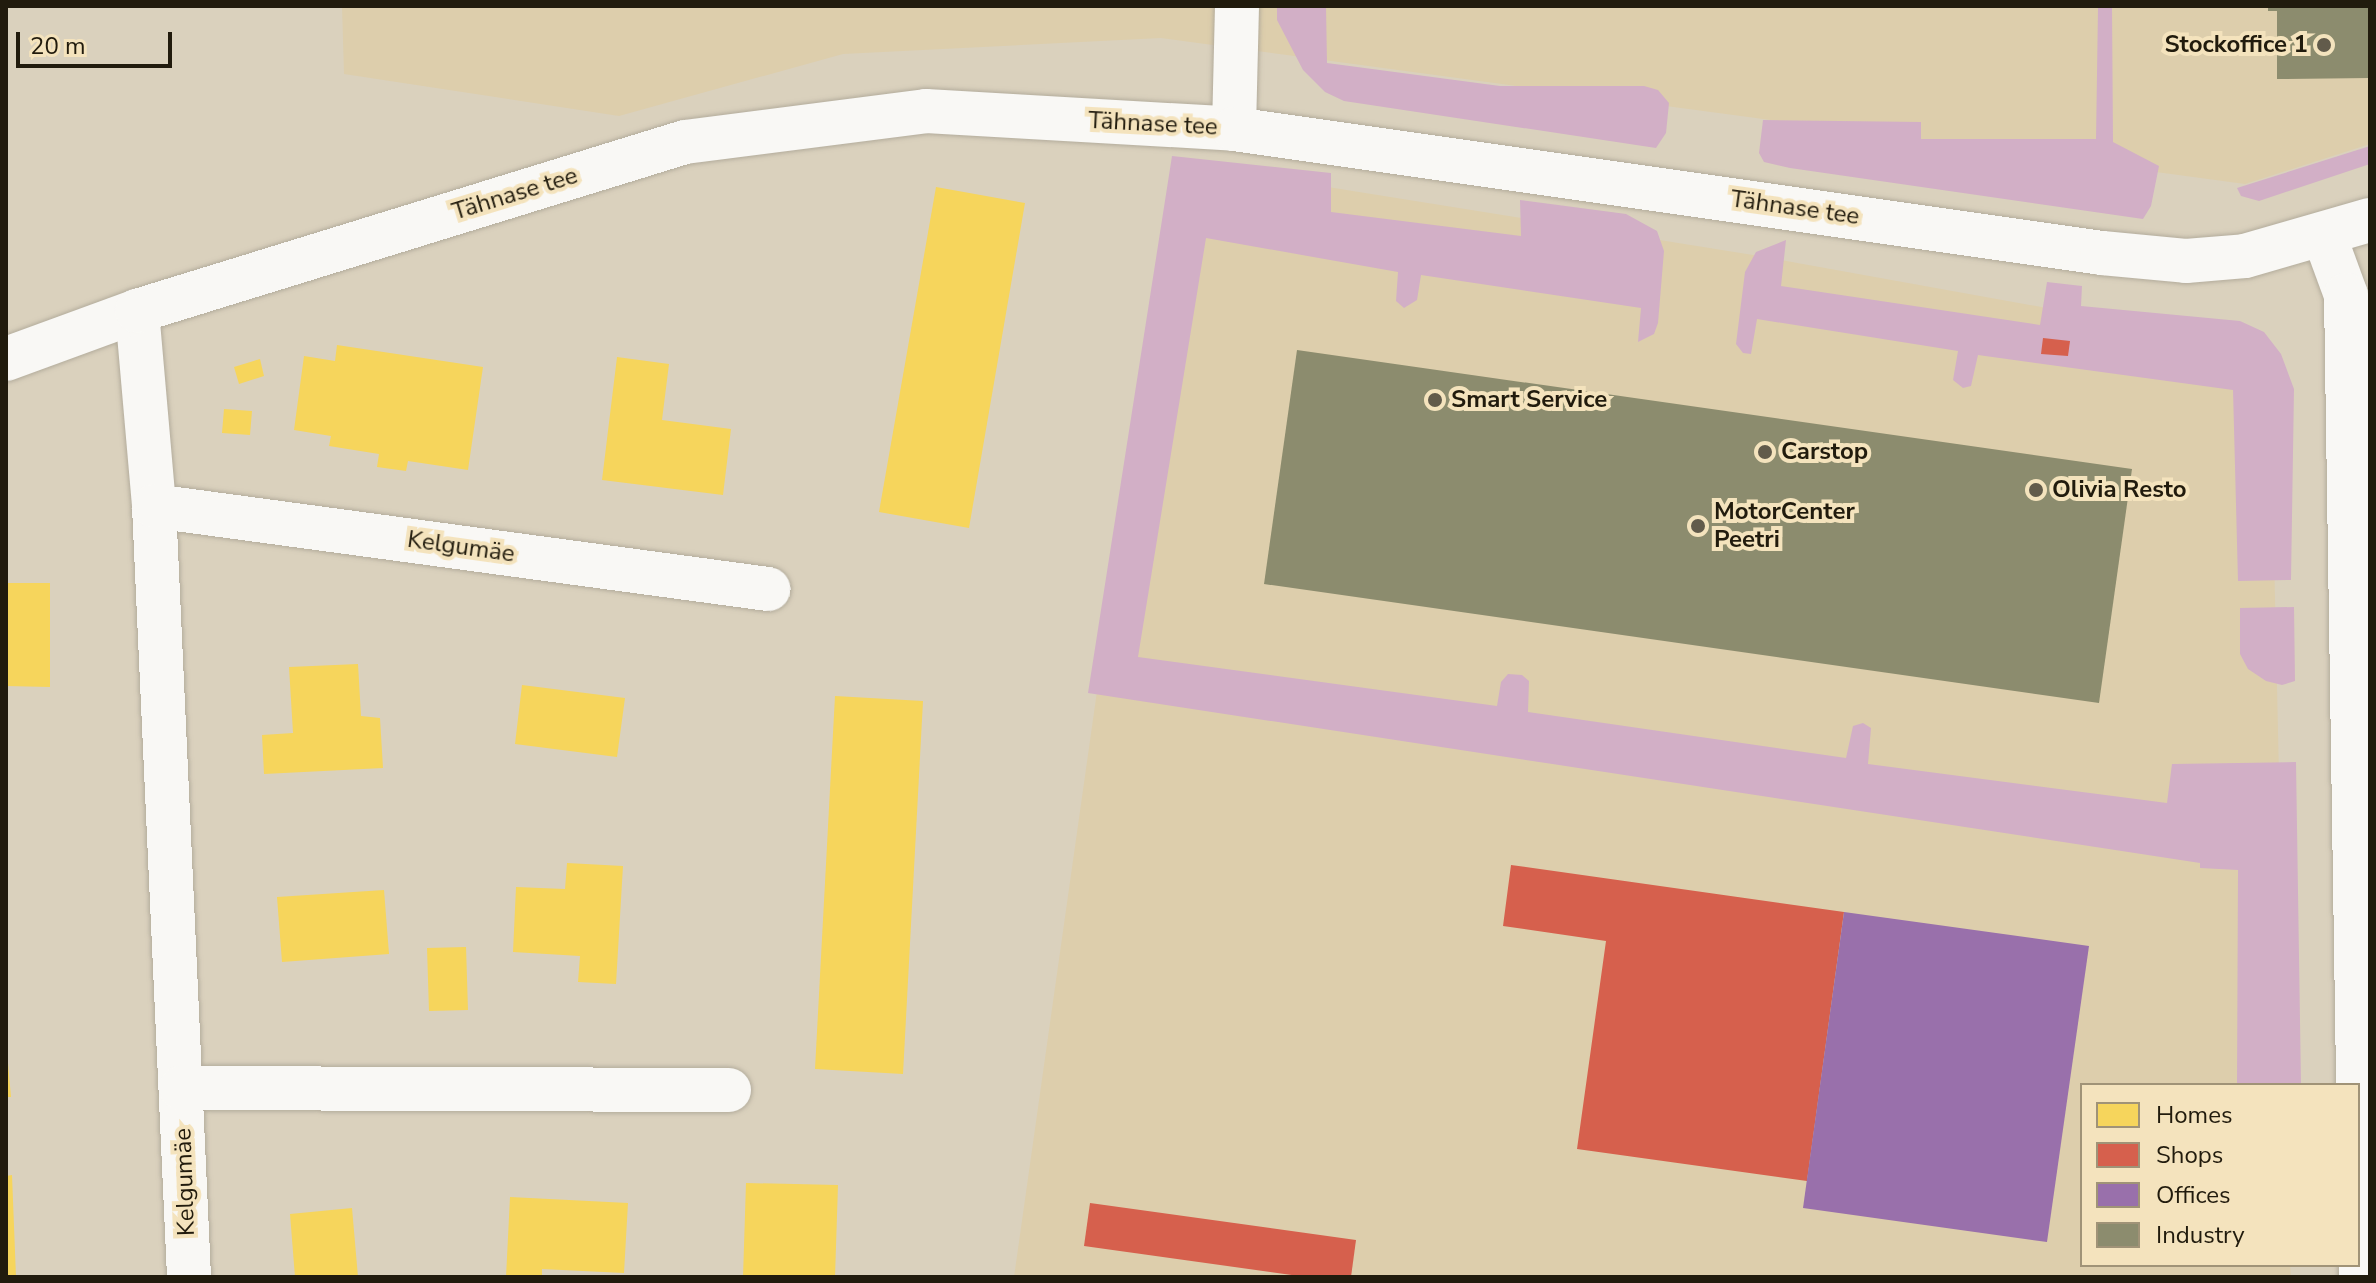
<!DOCTYPE html>
<html>
<head>
<meta charset="utf-8">
<style>
	body { margin:0 }
	#map { position:relative; width:2376px; height:1283px; overflow:hidden; background:#dad1bd; font-family:"Nunito Sans",sans-serif }
	div>[style] { position:absolute }
	.built>* { inset:0; background:#ddceac }
	.green>* { inset:0; background:#d2afc6 }
	.homes>* { inset:0; background:#f6d55c }
	.shops>* { inset:0; background:#d6604d }
	.offices>* { inset:0; background:#9970ab }
	.industry>* { inset:0; background:#8c8c6e }
	.roads { filter:drop-shadow(0 0 2px #b3ac9c) drop-shadow(0 0 2px #b3ac9c) }
	.street>* { height:44px; margin:-22px; padding:0 22px; transform-origin:22px; border-radius:22px; background:#f9f8f5 }
	.dots>* { width:22px; height:22px; translate:-50% -50%; box-sizing:border-box; border:4px solid #f4e3bd; border-radius:50% }
	span { translate:-50% -50%; white-space:nowrap; text-align:center; line-height:1.15; -webkit-text-stroke:8px #f4e3bd; paint-order:stroke }
	.poi-label { font-size:24px; color:#211b0d; font-weight:700 }
	.right { translate:-100% -50%; text-align:right }
	.left { translate:0 -50%; text-align:left }
	.street-label { font-size:24px; color:#211b0d }
	.frame { position:absolute; inset:0; border:8px solid #211b0d; pointer-events:none }
	.legend { position:absolute; left:2080px; top:1083px; width:280px; height:184px; box-sizing:border-box; background:#f4e3bd; border:2px solid #a09377; margin:0; padding:10px 14px; list-style:none; font-size:24px; color:#211b0d }
	.legend li { display:flex; align-items:center; gap:16px; height:40px }
	.legend b { width:40px; border:2px solid #a09377 }
	.scale { position:absolute; left:16px; top:32px; width:156px; height:36px; box-sizing:border-box; border:4px solid #211b0d; border-top:0; padding-left:10px; font-size:24px; line-height:28px; white-space:nowrap; color:#211b0d; -webkit-text-stroke:6px #f4e3bd; paint-order:stroke }
</style>
</head>
<body>
<div id="map">
	<div class="built">
		<div style="clip-path:polygon(342px 6px,2370px 6px,2370px 144px,2245px 184px,1161px 38px,843px 54px,619px 116px,344px 74px)"></div>
		<div style="clip-path:polygon(1172px 162px,1753px 255px,2241px 343px,2270px 377px,2286px 1085px,2082px 1085px,2082px 1265px,2290px 1265px,2291px 1277px,1014px 1277px)"></div>
	</div>
	<div class="green">
		<div style="clip-path:polygon(1277px 6px,1326px 6px,1327px 63px,1500px 86px,1644px 86px,1658px 90px,1669px 103px,1666px 133px,1656px 148px,1344px 101px,1325px 92px,1303px 70px,1277px 20px)"></div>
		<div style="clip-path:polygon(2112px 7px,2113px 142px,2159px 166px,2151px 206px,2143px 219px,1790px 168px,1764px 162px,1759px 153px,1763px 120px,1921px 122px,1921px 139px,2096px 139px,2098px 8px)"></div>
		<div style="clip-path:polygon(2370px 146px,2370px 164px,2259px 201px,2241px 196px,2237px 188px)"></div>
		<div style="clip-path:polygon(1172px 156px,1331px 173px,1331px 212px,1521px 236px,1520px 200px,1626px 214px,1657px 231px,1664px 251px,1658px 323px,1654px 334px,1638px 342px,1641px 308px,1421px 275px,1417px 300px,1404px 308px,1396px 301px,1398px 272px,1206px 238px,1138px 657px,1497px 706px,1501px 682px,1508px 674px,1522px 675px,1529px 681px,1528px 712px,1846px 758px,1853px 726px,1863px 723px,1871px 728px,1868px 764px,2167px 803px,2172px 764px,2296px 762px,2301px 1085px,2237px 1085px,2238px 870px,2200px 868px,2200px 863px,1088px 693px)"></div>
		<div style="clip-path:polygon(1786px 240px,1781px 286px,2040px 325px,2047px 282px,2082px 286px,2081px 306px,2240px 321px,2264px 332px,2281px 354px,2294px 389px,2291px 580px,2238px 581px,2233px 390px,1978px 355px,1971px 386px,1963px 388px,1953px 380px,1958px 351px,1757px 319px,1751px 354px,1743px 353px,1736px 344px,1745px 272px,1756px 252px)"></div>
		<div style="clip-path:polygon(2294px 607px,2295px 681px,2282px 685px,2266px 681px,2248px 669px,2240px 654px,2240px 608px)"></div>
	</div>
	<div class="homes">
		<div style="clip-path:polygon(936px 187px,1025px 203px,969px 528px,879px 512px)"></div>
		<div style="clip-path:polygon(337px 345px,483px 367px,468px 470px,408px 461px,406px 471px,377px 467px,379px 454px,329px 446px,331px 436px,294px 430px,304px 356px,335px 361px)"></div>
		<div style="clip-path:polygon(617px 357px,669px 364px,662px 420px,731px 429px,723px 495px,602px 480px)"></div>
		<div style="clip-path:polygon(260px 359px,264px 376px,239px 384px,234px 367px)"></div>
		<div style="clip-path:polygon(224px 409px,252px 411px,250px 435px,222px 433px)"></div>
		<div style="clip-path:polygon(6px 583px,50px 583px,50px 687px,6px 686px)"></div>
		<div style="clip-path:polygon(358px 664px,361px 716px,380px 718px,383px 768px,264px 774px,262px 735px,293px 733px,289px 667px)"></div>
		<div style="clip-path:polygon(522px 685px,625px 698px,617px 757px,515px 744px)"></div>
		<div style="clip-path:polygon(835px 696px,923px 701px,903px 1074px,815px 1069px)"></div>
		<div style="clip-path:polygon(567px 863px,623px 866px,616px 984px,578px 982px,580px 956px,513px 952px,516px 887px,565px 889px)"></div>
		<div style="clip-path:polygon(384px 890px,389px 954px,282px 962px,277px 897px)"></div>
		<div style="clip-path:polygon(466px 947px,468px 1010px,429px 1011px,427px 948px)"></div>
		<div style="clip-path:polygon(6px 1063px,8px 1063px,11px 1097px,6px 1097px)"></div>
		<div style="clip-path:polygon(12px 1175px,16px 1277px,6px 1277px,6px 1176px)"></div>
		<div style="clip-path:polygon(746px 1183px,838px 1185px,835px 1277px,743px 1277px)"></div>
		<div style="clip-path:polygon(510px 1197px,628px 1203px,624px 1273px,542px 1269px,542px 1277px,506px 1277px)"></div>
		<div style="clip-path:polygon(352px 1208px,358px 1277px,295px 1277px,290px 1214px)"></div>
	</div>
	<div class="shops">
		<div style="clip-path:polygon(2043px 338px,2070px 341px,2068px 356px,2041px 354px)"></div>
		<div style="clip-path:polygon(1511px 865px,1844px 912px,1807px 1181px,1577px 1149px,1606px 941px,1503px 926px)"></div>
		<div style="clip-path:polygon(1090px 1203px,1356px 1240px,1351px 1277px,1306px 1277px,1084px 1246px)"></div>
	</div>
	<div class="offices">
		<div style="clip-path:polygon(1844px 912px,2089px 946px,2047px 1242px,1803px 1208px)"></div>
	</div>
	<div class="industry">
		<div style="clip-path:polygon(2268px 6px,2370px 6px,2370px 78px,2277px 79px,2277px 11px,2268px 11px)"></div>
		<div style="clip-path:polygon(1297px 350px,2132px 469px,2099px 703px,1264px 584px)"></div>
	</div>
	<div class="roads">
		<div class="street">
			<div style="left:1234px;top:129px;width:123px;rotate:-88.6deg"></div>
			<div style="left:2324px;top:235px;width:64px;rotate:69.9deg"></div>
			<div style="left:2346px;top:295px;width:982px;rotate:89.12deg"></div>
			<div style="left:137px;top:311px;width:196px;rotate:85deg"></div>
			<div style="left:154px;top:506px;width:772px;rotate:87.4deg"></div>
			<div style="left:6px;top:359px;width:140px;rotate:-20.1deg"></div>
			<div style="left:137px;top:311px;width:573px;rotate:-17.14deg"></div>
			<div style="left:685px;top:142px;width:243px;rotate:-7.3deg"></div>
			<div style="left:926px;top:111px;width:309px;rotate:3.3deg"></div>
			<div style="left:1234px;top:129px;width:877px;rotate:8.13deg"></div>
			<div style="left:2102px;top:253px;width:84px;rotate:5.4deg"></div>
			<div style="left:2186px;top:261px;width:59px;rotate:-4.8deg"></div>
			<div style="left:2245px;top:256px;width:130px;rotate:-16.1deg"></div>
			<div style="left:154px;top:506px;width:620px;rotate:7.7deg"></div>
			<div style="left:181px;top:1088px;width:548px;rotate:0.21deg"></div>
		</div>
	</div>
	<div class="dots">
		<div style="left:2324px;top:45px;background:#625b4b"></div>
		<div style="left:1435px;top:400px;background:#625b4b"></div>
		<div style="left:1765px;top:452px;background:#625b4b"></div>
		<div style="left:2036px;top:490px;background:#625b4b"></div>
		<div style="left:1698px;top:526px;background:#625b4b"></div>
	</div>
	<div class="poi-label">
		<span class="right" style="left:2308px;top:45px">Stockoffice 1</span>
		<span class="left" style="left:1451px;top:400px">Smart Service</span>
		<span class="left" style="left:1781px;top:452px">Carstop</span>
		<span class="left" style="left:2052px;top:490px">Olivia Resto</span>
		<span class="left" style="left:1714px;top:526px">MotorCenter<br>Peetri</span>
	</div>
	<div class="street-label">
		<span style="left:1153px;top:124px;rotate:3deg">Tähnase tee</span>
		<span style="left:515px;top:194px;rotate:-17deg">Tähnase tee</span>
		<span style="left:1795px;top:208px;rotate:8deg">Tähnase tee</span>
		<span style="left:461px;top:547px;rotate:8deg">Kelgumäe</span>
		<span style="left:185px;top:1182px;rotate:-92deg">Kelgumäe</span>
	</div>
	<div class="frame"></div>
	<ul class="legend">
	<li><b style="height:22px;background:#f6d55c"></b>Homes</li>
	<li><b style="height:22px;background:#d6604d"></b>Shops</li>
	<li><b style="height:22px;background:#9970ab"></b>Offices</li>
	<li><b style="height:22px;background:#8c8c6e"></b>Industry</li>
	</ul>
	<div class="scale">20 m</div>
</div>
</body>
</html>
